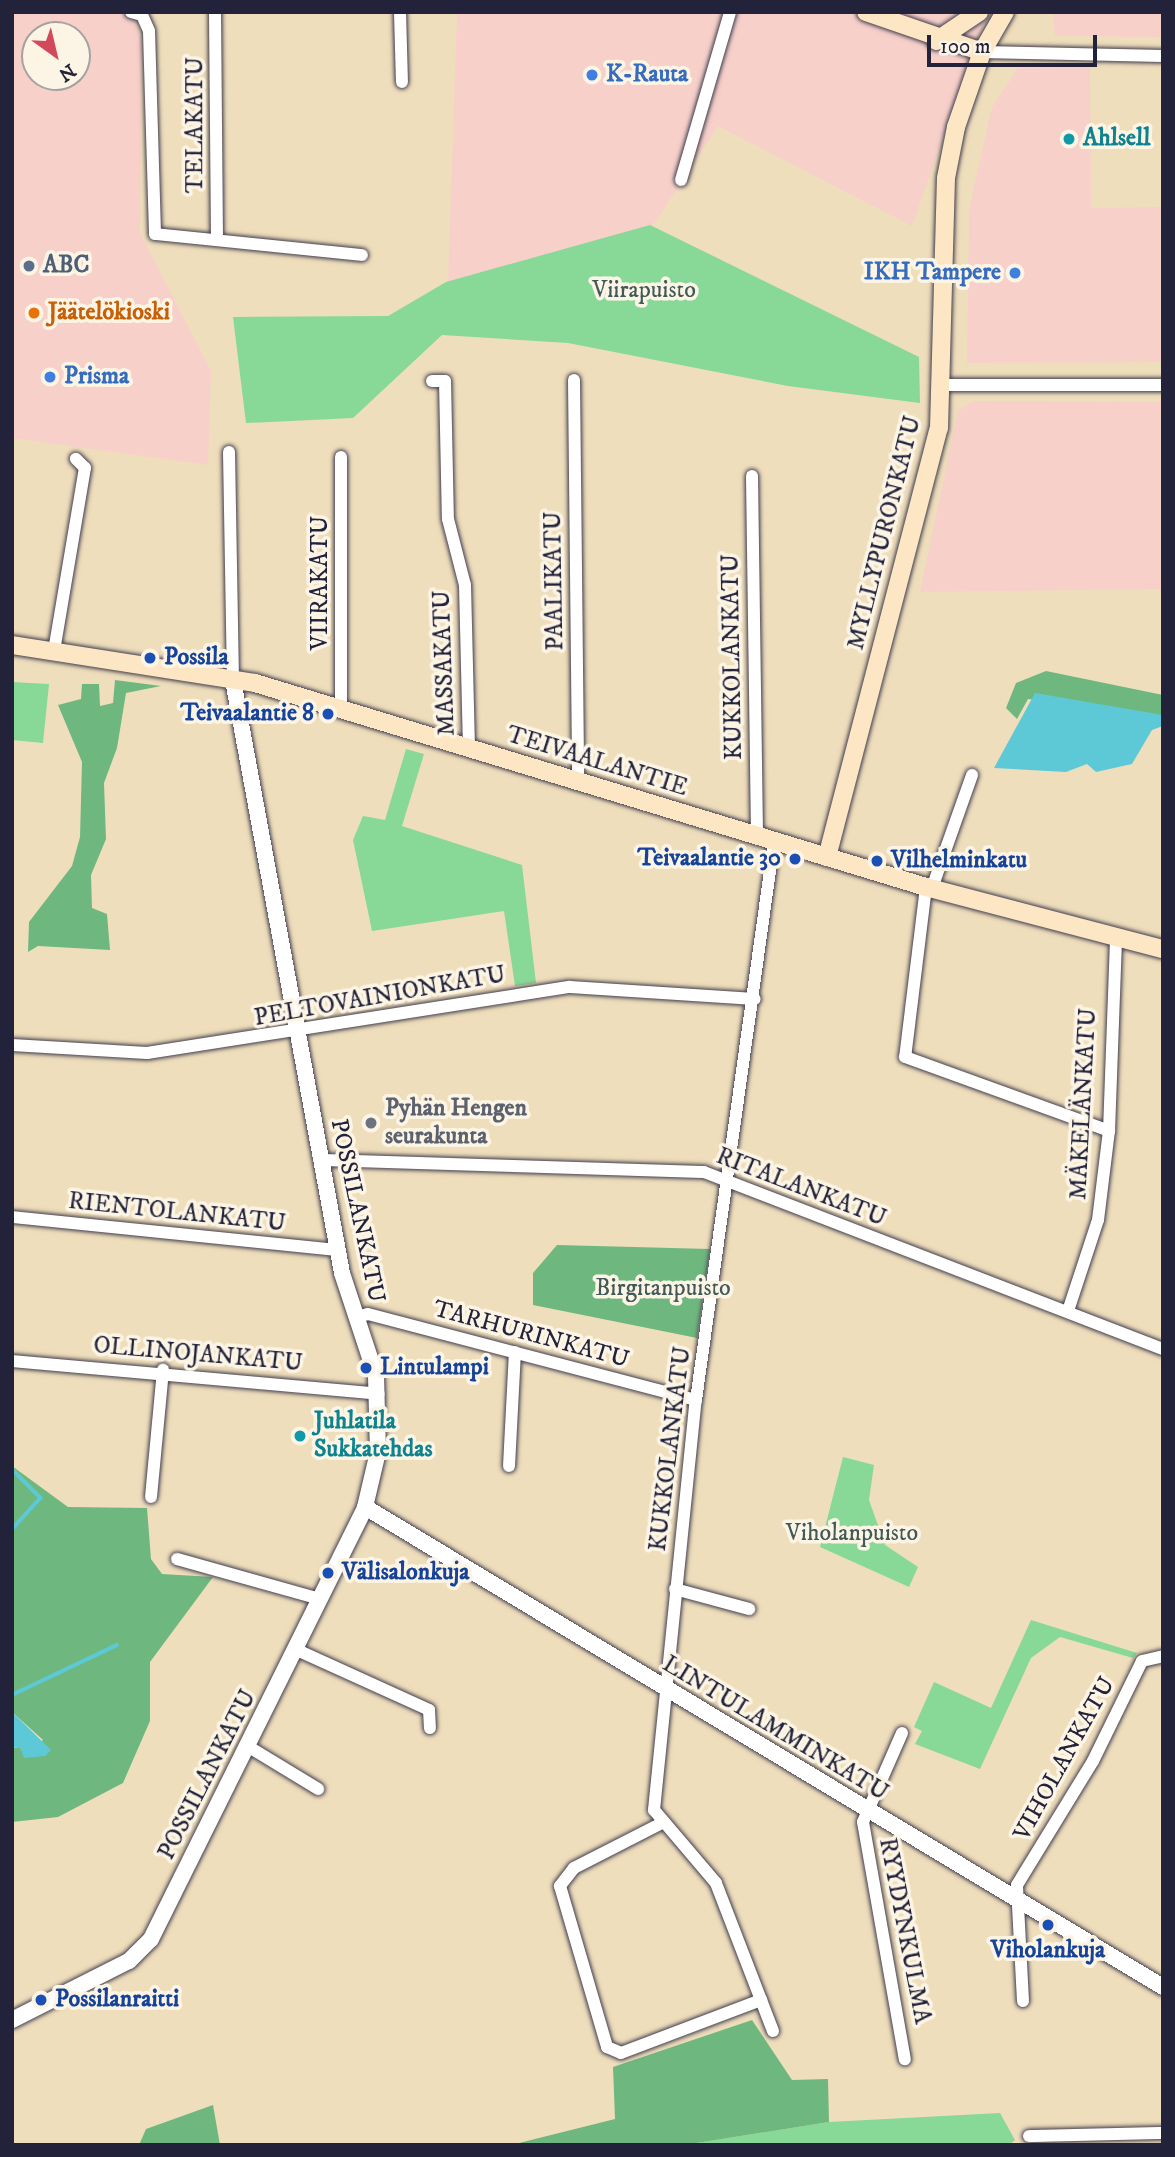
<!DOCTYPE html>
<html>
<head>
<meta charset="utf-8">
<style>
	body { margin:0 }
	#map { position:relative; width:1175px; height:2157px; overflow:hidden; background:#efdebc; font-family:"IM FELL DW Pica",serif }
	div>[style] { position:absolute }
	.built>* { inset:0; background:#f7d0ca }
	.green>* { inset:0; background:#88d898 }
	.forest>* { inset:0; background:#6eb880 }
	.water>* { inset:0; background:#5dc9d6 }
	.stream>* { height:3.5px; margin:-1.75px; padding:0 1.75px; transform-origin:1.75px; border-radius:1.75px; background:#5dc9d6 }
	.roads { filter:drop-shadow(0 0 2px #413e4e) drop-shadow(0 0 2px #413e4e) }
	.minor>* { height:12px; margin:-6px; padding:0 6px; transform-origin:6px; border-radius:6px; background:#fff }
	.tertiary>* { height:16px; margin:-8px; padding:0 8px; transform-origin:8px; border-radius:8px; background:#fff }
	.secondary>* { height:18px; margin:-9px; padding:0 9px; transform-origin:9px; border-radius:9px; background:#fce6c4 }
	.dots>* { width:19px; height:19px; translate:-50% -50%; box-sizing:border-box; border:4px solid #fcf5e5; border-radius:50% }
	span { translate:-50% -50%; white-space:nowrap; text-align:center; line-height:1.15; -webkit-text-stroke:7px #fcf5e5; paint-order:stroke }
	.shop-label { font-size:24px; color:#366cbe; font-weight:700 }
	.left { translate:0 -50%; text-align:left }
	.right { translate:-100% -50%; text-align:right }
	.street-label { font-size:24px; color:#22223b }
	.culture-label { font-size:24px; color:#0d838f; font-weight:700 }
	.service-label { font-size:24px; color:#4e5e75; font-weight:700 }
	.park-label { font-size:24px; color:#415957 }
	.food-label { font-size:24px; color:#c56008; font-weight:700 }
	.transit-label { font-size:24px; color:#164399; font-weight:700 }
	.worship-label { font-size:24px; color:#5b616d; font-weight:700 }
	.frame { position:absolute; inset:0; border:14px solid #22223b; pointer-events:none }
	.north { position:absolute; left:21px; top:21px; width:70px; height:70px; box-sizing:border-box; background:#fcf5e5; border:2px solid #a5a1a1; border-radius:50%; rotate:146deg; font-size:19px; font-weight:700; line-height:28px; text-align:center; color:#22223b }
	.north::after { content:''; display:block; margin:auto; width:24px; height:32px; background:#d1495b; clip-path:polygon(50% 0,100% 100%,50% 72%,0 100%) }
	.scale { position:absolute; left:927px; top:35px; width:170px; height:32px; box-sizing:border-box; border:4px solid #22223b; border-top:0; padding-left:9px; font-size:21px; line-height:24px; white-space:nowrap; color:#22223b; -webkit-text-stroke:5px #fcf5e5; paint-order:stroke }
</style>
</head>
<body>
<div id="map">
	<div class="built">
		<div style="clip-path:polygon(evenodd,12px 12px,132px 12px,141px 41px,140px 233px,211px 371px,208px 465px,12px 438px,12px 12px,35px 35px,77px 35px,77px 77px,35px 77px,35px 35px)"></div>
		<div style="clip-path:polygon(457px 12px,988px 12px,912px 226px,718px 126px,652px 227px,448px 283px)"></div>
		<div style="clip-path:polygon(1053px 12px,1163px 12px,1163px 37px,1055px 36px)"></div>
		<div style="clip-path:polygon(1090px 67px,1091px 208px,1163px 207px,1163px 362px,967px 363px,969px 210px,992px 107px,1018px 68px)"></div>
		<div style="clip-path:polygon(972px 401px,1163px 402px,1163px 589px,920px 592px,958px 411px)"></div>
	</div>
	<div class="green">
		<div style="clip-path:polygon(650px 225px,919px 357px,920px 403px,788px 386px,568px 343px,442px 335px,353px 418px,246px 423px,233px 317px,388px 316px,446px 282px)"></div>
		<div style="clip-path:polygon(12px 682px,49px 684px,43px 743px,12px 740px)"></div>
		<div style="clip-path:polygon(406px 749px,424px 754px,402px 826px,522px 865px,536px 983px,515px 986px,504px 911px,372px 931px,353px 840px,363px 816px,385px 820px)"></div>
		<div style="clip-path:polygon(843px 1457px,874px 1465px,869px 1500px,885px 1545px,918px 1567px,909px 1587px,820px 1547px)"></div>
		<div style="clip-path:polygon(1031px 1620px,1137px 1653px,1133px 1658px,1060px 1637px,1031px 1658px,980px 1769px,915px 1744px,922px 1731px,914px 1727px,934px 1682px,991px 1708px)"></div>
		<div style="clip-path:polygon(1000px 2113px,1015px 2140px,1009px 2145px,684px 2145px,829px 2122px)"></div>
	</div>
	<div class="forest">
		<div style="clip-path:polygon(1046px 671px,1163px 695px,1163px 716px,1028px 699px,1017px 719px,1006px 708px,1016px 683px)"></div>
		<div style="clip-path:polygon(115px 680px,161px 686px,126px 693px,117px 748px,104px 783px,106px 839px,91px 875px,92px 908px,107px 914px,110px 950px,38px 946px,28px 952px,29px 922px,72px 866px,80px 837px,82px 762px,58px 705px,81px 699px,82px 684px,99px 684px,100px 706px,113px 703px)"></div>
		<div style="clip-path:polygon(557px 1245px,710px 1249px,697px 1338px,533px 1305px,533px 1273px)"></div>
		<div style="clip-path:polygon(12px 1466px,68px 1507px,147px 1508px,151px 1559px,162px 1574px,213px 1577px,150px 1662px,150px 1721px,123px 1783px,58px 1817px,12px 1822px,12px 1748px,20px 1747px,25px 1758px,43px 1740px,12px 1712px)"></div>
		<div style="clip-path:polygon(752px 2020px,792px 2080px,828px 2079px,829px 2122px,684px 2145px,511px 2145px,615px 2119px,613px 2067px)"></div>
		<div style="clip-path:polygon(213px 2105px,220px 2145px,139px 2145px,146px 2129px)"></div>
	</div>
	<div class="water">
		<div style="clip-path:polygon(1035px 693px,1163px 715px,1163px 726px,1152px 730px,1132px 764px,1096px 772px,1087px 764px,1066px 772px,994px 768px)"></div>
		<div style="clip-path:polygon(12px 1712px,51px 1750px,45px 1756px,24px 1758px,20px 1747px,12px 1748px)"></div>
	</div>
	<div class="stream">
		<div style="left:12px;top:1469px;width:41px;rotate:45deg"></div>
		<div style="left:41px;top:1498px;width:43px;rotate:132.2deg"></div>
		<div style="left:12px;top:1695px;width:116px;rotate:-25.5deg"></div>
	</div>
	<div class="roads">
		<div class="minor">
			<div style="left:131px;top:12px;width:11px;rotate:15deg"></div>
			<div style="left:142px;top:15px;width:17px;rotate:66deg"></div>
			<div style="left:149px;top:31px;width:203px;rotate:88.3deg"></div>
			<div style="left:155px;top:234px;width:208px;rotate:5.8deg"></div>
			<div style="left:215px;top:12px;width:226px;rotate:89.5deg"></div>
			<div style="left:400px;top:12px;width:70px;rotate:88.4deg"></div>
			<div style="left:982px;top:52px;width:181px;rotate:1.3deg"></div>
			<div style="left:681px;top:180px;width:175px;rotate:-73.7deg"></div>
			<div style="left:574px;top:380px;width:402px;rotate:89.4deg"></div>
			<div style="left:432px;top:381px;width:13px"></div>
			<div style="left:445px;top:381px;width:138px;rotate:88.8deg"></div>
			<div style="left:448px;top:519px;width:68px;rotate:75.6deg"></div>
			<div style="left:465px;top:585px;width:163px;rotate:88.6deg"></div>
			<div style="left:943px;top:385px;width:220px"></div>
			<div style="left:229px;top:452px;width:228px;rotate:89deg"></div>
			<div style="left:341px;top:457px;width:252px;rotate:90deg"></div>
			<div style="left:752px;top:476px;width:361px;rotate:89.2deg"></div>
			<div style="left:54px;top:651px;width:186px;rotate:-80.4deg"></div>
			<div style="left:85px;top:468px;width:13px;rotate:-135deg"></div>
			<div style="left:926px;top:887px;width:171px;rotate:97deg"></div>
			<div style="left:905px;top:1057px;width:217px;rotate:19.9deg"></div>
			<div style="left:932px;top:888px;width:120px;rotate:-70.5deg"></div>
			<div style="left:12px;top:1045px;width:135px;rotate:3.4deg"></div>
			<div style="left:147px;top:1053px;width:428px;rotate:-8.9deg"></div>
			<div style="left:570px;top:987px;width:185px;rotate:3.7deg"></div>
			<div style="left:322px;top:1160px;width:382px;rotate:1.8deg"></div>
			<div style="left:704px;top:1172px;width:492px;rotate:21.1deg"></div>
			<div style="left:12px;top:1217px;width:328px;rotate:5.8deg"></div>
			<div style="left:1068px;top:1311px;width:96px;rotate:-71.8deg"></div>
			<div style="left:1098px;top:1220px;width:90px;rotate:-83deg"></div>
			<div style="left:1109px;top:1131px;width:194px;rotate:-87.9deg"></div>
			<div style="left:356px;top:1317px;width:12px;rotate:-14deg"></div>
			<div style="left:368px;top:1314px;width:339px;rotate:14.7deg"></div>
			<div style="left:12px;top:1361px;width:368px;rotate:5.1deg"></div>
			<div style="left:509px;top:1466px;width:114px;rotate:-87deg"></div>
			<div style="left:151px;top:1497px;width:128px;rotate:-84.6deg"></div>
			<div style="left:177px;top:1559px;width:148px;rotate:15.6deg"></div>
			<div style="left:675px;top:1589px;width:77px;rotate:15.1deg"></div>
			<div style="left:297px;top:1650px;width:145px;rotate:24.4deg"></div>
			<div style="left:429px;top:1710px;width:18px;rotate:87deg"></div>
			<div style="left:902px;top:1733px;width:97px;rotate:113.7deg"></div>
			<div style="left:863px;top:1822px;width:241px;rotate:80deg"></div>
			<div style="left:249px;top:1747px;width:81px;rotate:31.3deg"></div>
			<div style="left:660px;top:1824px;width:97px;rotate:152.9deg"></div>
			<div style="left:574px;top:1868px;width:23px;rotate:128deg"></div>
			<div style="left:560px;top:1886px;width:168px;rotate:73.7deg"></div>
			<div style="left:607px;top:2047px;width:15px;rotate:23deg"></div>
			<div style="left:621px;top:2053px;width:150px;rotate:-20.7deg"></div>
			<div style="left:1023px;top:2001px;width:116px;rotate:-93deg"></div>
			<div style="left:1017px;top:1885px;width:145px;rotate:-58.5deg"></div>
			<div style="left:1093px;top:1761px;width:111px;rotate:-63.9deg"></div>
			<div style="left:1142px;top:1661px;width:22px;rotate:-13deg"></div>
			<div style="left:773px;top:2031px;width:159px;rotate:-111.1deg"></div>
			<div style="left:716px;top:1883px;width:96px;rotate:-130.3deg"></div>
			<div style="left:654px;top:1810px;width:412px;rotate:-84.2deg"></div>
			<div style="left:696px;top:1400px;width:563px;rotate:-82.04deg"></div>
			<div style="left:1029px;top:2136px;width:134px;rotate:-1.3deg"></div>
		</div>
		<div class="tertiary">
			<div style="left:365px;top:1507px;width:931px;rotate:31.03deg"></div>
			<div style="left:12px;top:2020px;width:131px;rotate:-26.8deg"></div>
			<div style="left:129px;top:1961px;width:31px;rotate:-45deg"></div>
			<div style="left:151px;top:1939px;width:482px;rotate:-63.6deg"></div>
			<div style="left:365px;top:1507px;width:57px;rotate:-76.7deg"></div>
			<div style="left:378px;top:1452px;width:76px;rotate:-91.5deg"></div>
			<div style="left:376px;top:1376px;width:108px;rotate:-108.3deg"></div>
			<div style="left:342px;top:1273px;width:603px;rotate:-100.42deg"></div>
		</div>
		<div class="secondary">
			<div style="left:866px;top:12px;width:123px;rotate:19deg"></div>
			<div style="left:936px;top:41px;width:52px;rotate:-34deg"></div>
			<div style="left:12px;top:645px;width:246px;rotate:8.9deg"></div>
			<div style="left:255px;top:683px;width:701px;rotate:16.91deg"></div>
			<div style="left:926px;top:887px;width:245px;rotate:14.7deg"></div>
			<div style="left:827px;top:857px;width:443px;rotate:-75.4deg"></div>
			<div style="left:939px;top:428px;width:250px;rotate:-88.4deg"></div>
			<div style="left:946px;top:178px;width:52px;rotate:-78.9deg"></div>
			<div style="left:956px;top:127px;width:79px;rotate:-70.9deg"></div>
			<div style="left:982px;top:52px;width:46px;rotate:-60.1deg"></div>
		</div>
	</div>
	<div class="dots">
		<div style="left:592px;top:75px;background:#3f7fe0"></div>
		<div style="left:1069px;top:139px;background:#0f9aa8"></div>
		<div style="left:29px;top:266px;background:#5c6f8a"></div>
		<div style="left:1015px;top:273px;background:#3f7fe0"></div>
		<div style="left:34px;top:313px;background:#e8710a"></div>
		<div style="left:50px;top:377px;background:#3f7fe0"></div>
		<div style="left:150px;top:658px;background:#1a4fb4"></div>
		<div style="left:328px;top:714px;background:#1a4fb4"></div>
		<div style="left:795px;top:859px;background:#1a4fb4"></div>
		<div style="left:877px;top:861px;background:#1a4fb4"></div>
		<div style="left:371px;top:1123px;background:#6b7280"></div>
		<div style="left:366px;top:1368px;background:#1a4fb4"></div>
		<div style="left:300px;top:1436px;background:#0f9aa8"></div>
		<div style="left:328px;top:1573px;background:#1a4fb4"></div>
		<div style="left:1048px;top:1925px;background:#1a4fb4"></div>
		<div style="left:41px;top:2000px;background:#1a4fb4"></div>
	</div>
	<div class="shop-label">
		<span class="left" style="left:606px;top:75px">K-Rauta</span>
		<span class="right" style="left:1001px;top:273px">IKH Tampere</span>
		<span class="left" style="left:64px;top:377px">Prisma</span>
	</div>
	<div class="street-label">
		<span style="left:196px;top:125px;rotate:-90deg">TELAKATU</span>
		<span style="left:885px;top:533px;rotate:-76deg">MYLLYPURONKATU</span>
		<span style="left:555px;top:581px;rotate:-91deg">PAALIKATU</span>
		<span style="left:321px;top:583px;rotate:-90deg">VIIRAKATU</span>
		<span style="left:733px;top:657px;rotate:-91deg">KUKKOLANKATU</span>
		<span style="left:445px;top:663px;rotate:-92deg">MASSAKATU</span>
		<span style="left:597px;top:762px;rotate:17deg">TEIVAALANTIE</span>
		<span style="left:380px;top:997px;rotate:-10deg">PELTOVAINIONKATU</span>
		<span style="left:1084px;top:1104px;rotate:-87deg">MÄKELÄNKATU</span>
		<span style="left:801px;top:1188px;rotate:21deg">RITALANKATU</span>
		<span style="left:357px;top:1211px;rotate:78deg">POSSILANKATU</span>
		<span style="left:177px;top:1213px;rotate:6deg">RIENTOLANKATU</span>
		<span style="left:531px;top:1335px;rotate:15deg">TARHURINKATU</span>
		<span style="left:198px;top:1355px;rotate:5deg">OLLINOJANKATU</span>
		<span style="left:671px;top:1449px;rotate:-83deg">KUKKOLANKATU</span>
		<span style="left:775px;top:1729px;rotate:31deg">LINTULAMMINKATU</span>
		<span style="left:1065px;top:1759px;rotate:-61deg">VIHOLANKATU</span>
		<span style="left:208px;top:1775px;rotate:-63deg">POSSILANKATU</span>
		<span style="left:904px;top:1931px;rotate:79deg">RYYDYNKULMA</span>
	</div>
	<div class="culture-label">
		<span class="left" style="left:1083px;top:139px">Ahlsell</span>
		<span class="left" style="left:314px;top:1436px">Juhlatila<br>Sukkatehdas</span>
	</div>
	<div class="service-label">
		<span class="left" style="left:43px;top:266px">ABC</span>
	</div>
	<div class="park-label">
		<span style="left:644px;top:291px">Viirapuisto</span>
		<span style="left:663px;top:1289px">Birgitanpuisto</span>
		<span style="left:852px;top:1534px">Viholanpuisto</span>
	</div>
	<div class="food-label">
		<span class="left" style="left:48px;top:313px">Jäätelökioski</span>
	</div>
	<div class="transit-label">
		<span class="left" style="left:164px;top:658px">Possila</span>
		<span class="right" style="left:314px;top:714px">Teivaalantie 8</span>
		<span class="right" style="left:781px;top:859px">Teivaalantie 30</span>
		<span class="left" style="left:891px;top:861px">Vilhelminkatu</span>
		<span class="left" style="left:380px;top:1368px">Lintulampi</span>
		<span class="left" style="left:342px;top:1573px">Välisalonkuja</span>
		<span style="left:1048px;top:1951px">Viholankuja</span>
		<span class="left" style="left:55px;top:2000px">Possilanraitti</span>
	</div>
	<div class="worship-label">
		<span class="left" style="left:385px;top:1123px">Pyhän Hengen<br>seurakunta</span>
	</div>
	<div class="frame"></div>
	<div class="north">N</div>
	<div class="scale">100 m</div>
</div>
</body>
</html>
